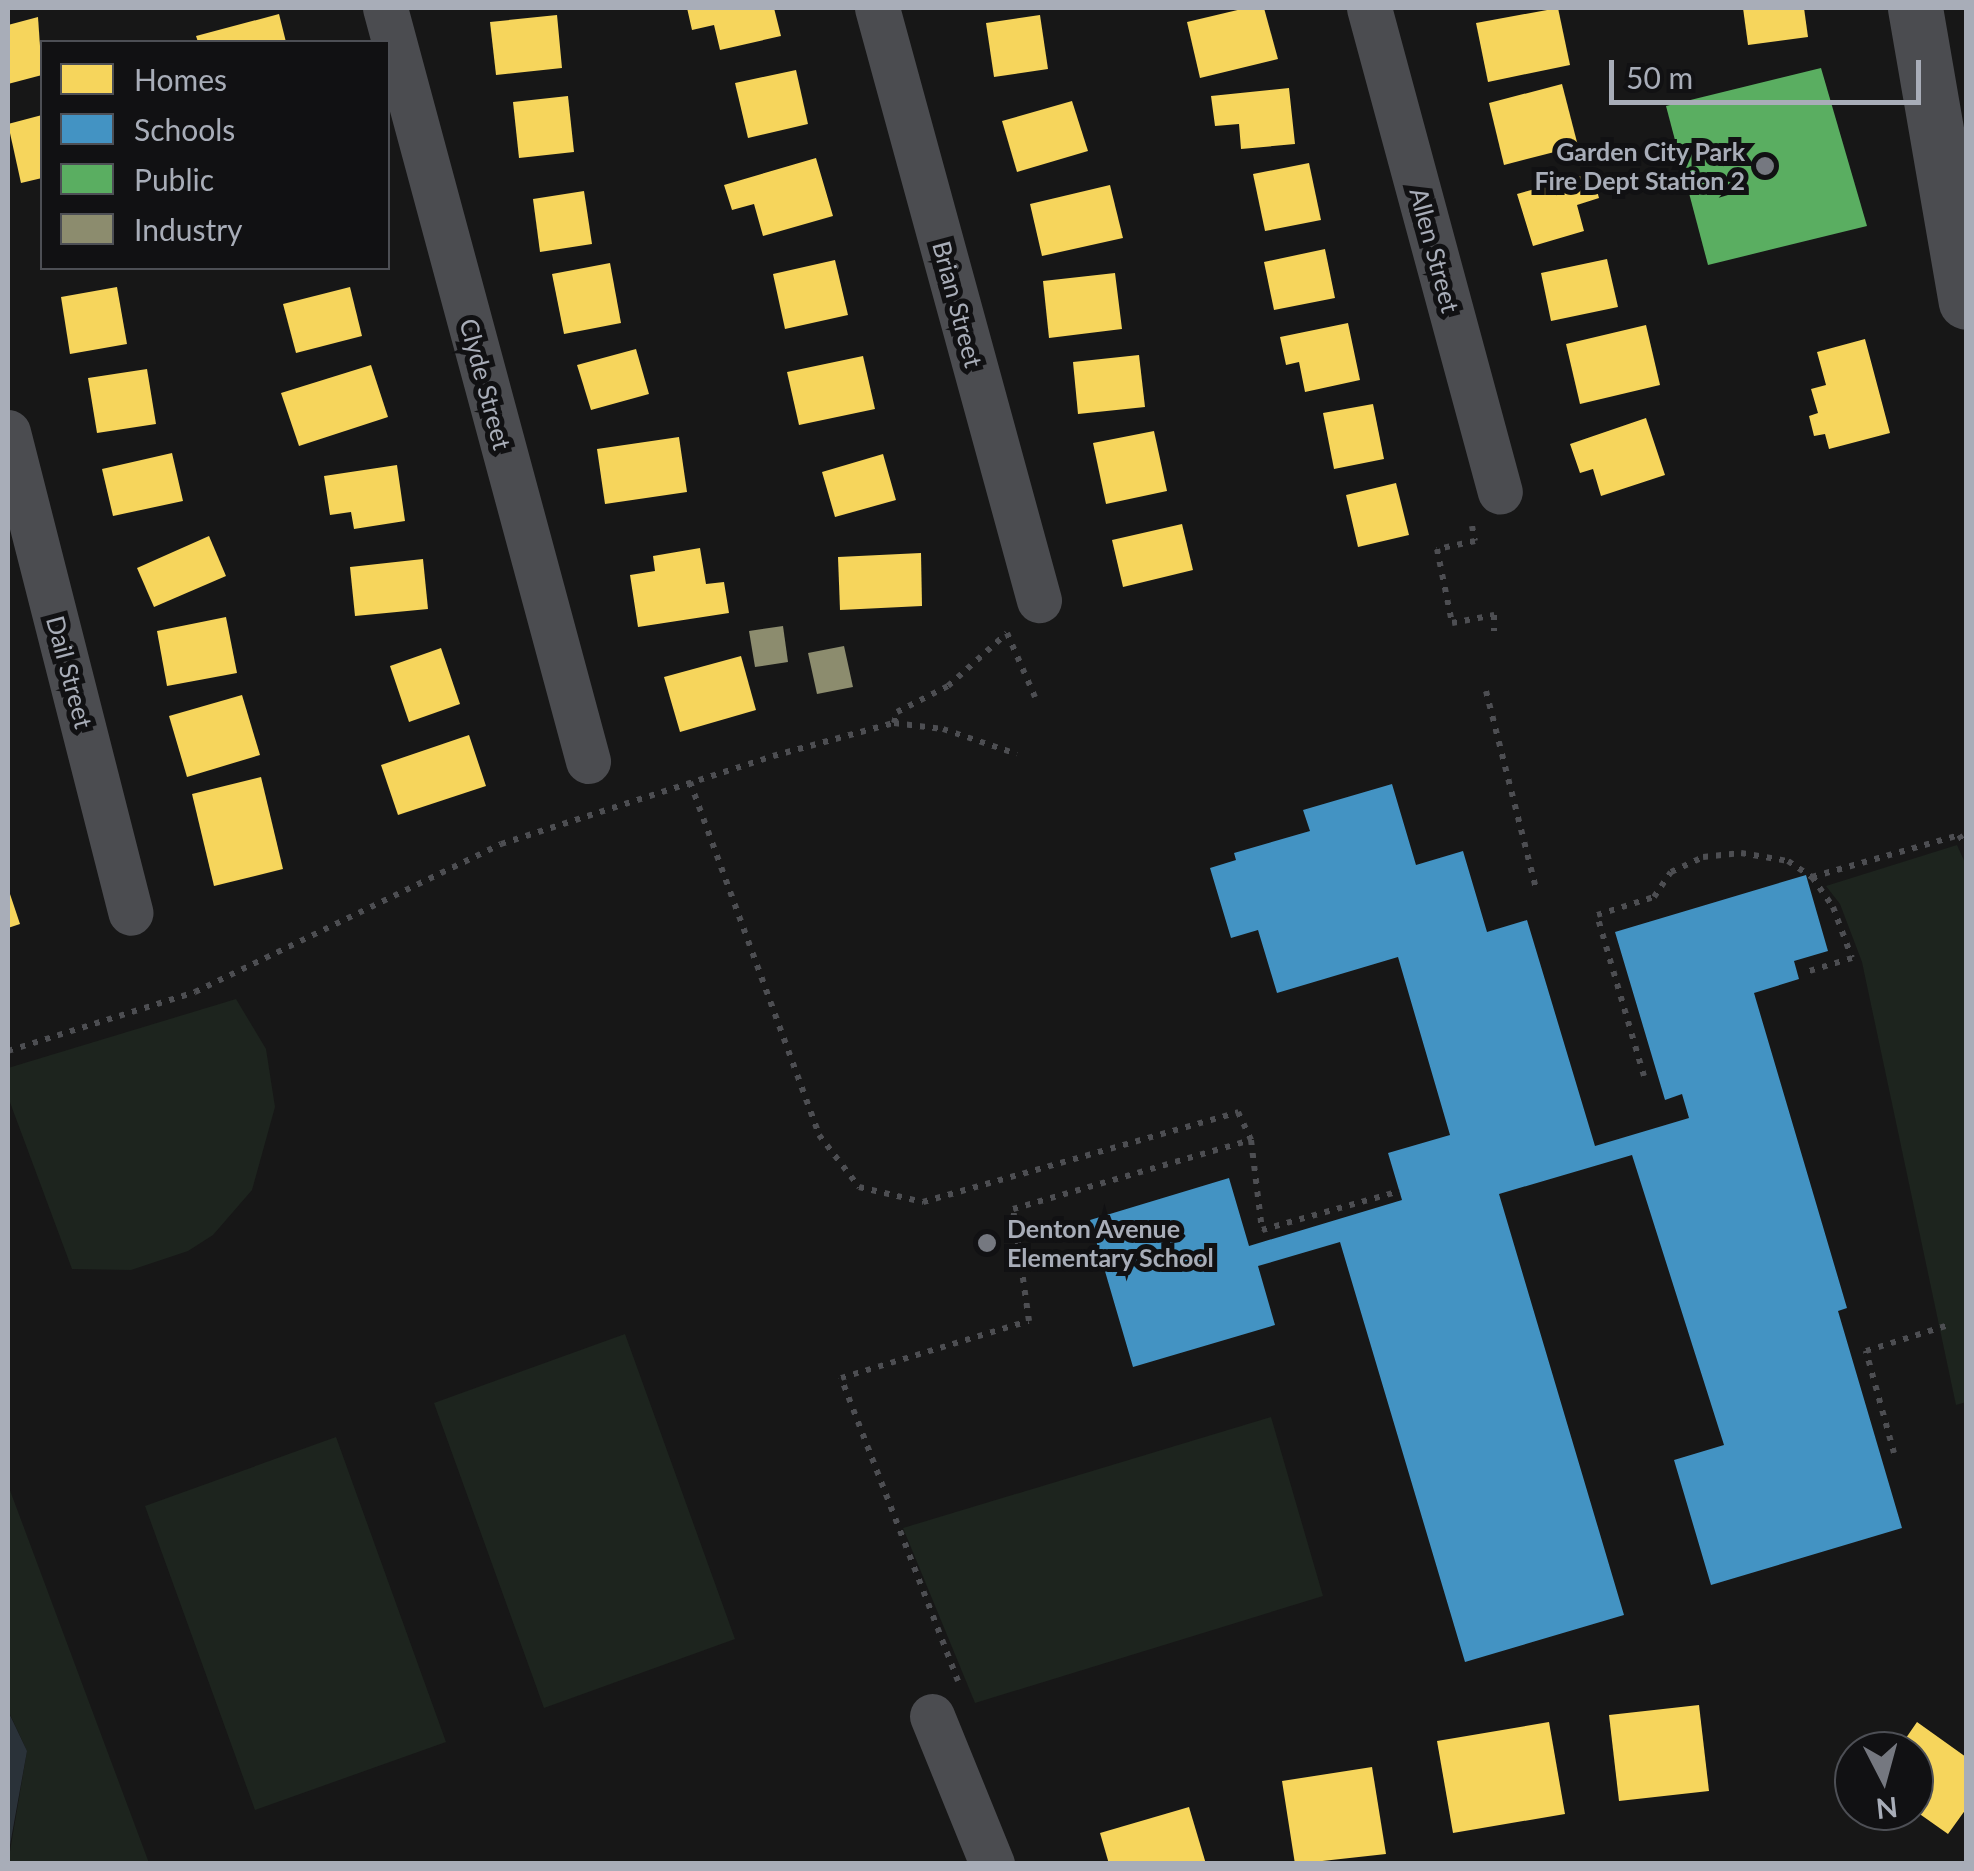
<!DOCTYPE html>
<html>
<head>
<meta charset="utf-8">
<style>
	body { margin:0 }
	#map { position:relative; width:1974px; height:1871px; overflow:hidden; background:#171717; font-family:Lato,sans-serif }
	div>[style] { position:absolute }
	.green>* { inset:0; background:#1d241e }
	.water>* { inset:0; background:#2a3239 }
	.homes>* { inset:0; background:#f6d55c }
	.schools>* { inset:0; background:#4393c3 }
	.public>* { inset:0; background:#5aae61 }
	.industry>* { inset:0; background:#8c8c6e }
	.path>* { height:6px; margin-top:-3px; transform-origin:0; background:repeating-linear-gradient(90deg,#4d4e52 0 5px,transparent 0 13px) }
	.minor>* { height:45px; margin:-22.5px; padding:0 22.5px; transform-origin:22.5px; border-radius:22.5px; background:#4b4c50 }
	.tertiary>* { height:55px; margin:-27.5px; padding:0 27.5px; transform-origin:27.5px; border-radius:27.5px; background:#4b4c50 }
	.dots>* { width:28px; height:28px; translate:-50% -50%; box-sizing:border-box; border:5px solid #111113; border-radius:50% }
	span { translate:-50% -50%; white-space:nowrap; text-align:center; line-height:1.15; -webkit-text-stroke:10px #111113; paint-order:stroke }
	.poi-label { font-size:25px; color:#a8adb8; font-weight:700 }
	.right { translate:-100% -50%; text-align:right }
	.left { translate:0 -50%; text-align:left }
	.street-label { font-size:25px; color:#a8adb8 }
	.frame { position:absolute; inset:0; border:10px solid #a8adb8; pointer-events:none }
	.legend { position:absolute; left:40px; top:40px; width:350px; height:230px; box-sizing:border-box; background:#111113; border:2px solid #4d4f55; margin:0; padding:12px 18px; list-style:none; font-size:30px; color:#a8adb8 }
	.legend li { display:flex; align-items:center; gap:20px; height:50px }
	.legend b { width:50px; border:2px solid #4d4f55 }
	.north { position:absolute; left:1834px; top:1731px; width:100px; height:100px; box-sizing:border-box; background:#111113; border:2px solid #4d4f55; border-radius:50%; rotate:174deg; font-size:28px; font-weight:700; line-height:40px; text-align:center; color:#a8adb8 }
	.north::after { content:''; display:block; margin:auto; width:35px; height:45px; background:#757880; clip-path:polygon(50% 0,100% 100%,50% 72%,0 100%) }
	.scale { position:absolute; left:1609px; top:60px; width:312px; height:45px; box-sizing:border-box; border:5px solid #a8adb8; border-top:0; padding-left:12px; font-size:30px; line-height:35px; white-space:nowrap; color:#a8adb8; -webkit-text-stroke:8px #111113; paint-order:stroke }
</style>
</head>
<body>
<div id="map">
	<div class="green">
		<div style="clip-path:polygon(1957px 845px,1966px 865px,1966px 1402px,1956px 1405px,1862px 962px,1840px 904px,1826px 886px)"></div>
		<div style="clip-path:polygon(236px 999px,266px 1049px,275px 1107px,252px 1190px,213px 1235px,188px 1251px,131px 1270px,72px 1269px,8px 1097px,8px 1068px)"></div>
		<div style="clip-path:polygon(625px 1334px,735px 1639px,544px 1708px,434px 1403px)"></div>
		<div style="clip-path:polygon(1271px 1417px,1323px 1596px,975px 1703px,903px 1528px)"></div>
		<div style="clip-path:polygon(336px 1437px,446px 1742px,255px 1810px,145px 1506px)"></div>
		<div style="clip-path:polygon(8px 1485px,149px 1863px,8px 1863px,27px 1751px,8px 1710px)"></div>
	</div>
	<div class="water">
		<div style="clip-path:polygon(8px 1711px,27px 1751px,8px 1856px,8px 1710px)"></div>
	</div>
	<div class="homes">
		<div style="clip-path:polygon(687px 8px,774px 8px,781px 36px,720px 50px,714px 25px,692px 30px)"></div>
		<div style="clip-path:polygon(1246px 8px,1264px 8px,1278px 59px,1200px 78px,1187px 22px)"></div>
		<div style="clip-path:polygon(1558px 8px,1570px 65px,1488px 82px,1476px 23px)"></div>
		<div style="clip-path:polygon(1743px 8px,1804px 8px,1808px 37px,1748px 45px)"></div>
		<div style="clip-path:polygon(279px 14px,286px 42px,198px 42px,196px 36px)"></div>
		<div style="clip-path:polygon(557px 15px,562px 68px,496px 75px,490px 22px)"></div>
		<div style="clip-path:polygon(1040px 15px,1048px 69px,994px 77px,986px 23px)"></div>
		<div style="clip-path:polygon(38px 17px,42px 75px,8px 84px,8px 25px)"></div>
		<div style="clip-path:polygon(796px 70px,808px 124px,748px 138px,735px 83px)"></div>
		<div style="clip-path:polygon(1562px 84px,1578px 146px,1504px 165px,1489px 103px)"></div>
		<div style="clip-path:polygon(1289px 88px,1295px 144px,1241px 149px,1239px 124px,1215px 126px,1211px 96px)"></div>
		<div style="clip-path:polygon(568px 96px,574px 152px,519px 158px,513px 102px)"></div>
		<div style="clip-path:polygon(1072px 101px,1088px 151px,1017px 172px,1002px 121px)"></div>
		<div style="clip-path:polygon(42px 115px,42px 178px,21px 183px,8px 124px)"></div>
		<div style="clip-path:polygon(816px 158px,833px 216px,763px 236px,754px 204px,732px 210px,724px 185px)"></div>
		<div style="clip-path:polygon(1309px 163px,1321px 220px,1265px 231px,1253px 174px)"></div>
		<div style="clip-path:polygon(1592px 173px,1599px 198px,1577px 205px,1584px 231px,1533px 246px,1517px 194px)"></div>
		<div style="clip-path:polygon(1110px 185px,1123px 238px,1042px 256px,1030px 204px)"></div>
		<div style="clip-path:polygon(584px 191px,592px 244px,540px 252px,533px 199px)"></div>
		<div style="clip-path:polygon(1325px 249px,1335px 298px,1274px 310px,1264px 262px)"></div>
		<div style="clip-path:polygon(1607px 259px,1618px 307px,1551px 321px,1541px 273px)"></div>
		<div style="clip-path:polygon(835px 260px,848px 315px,785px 329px,773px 274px)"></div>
		<div style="clip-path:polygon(610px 263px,621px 323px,564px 334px,552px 274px)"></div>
		<div style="clip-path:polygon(1115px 273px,1122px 329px,1049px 338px,1043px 281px)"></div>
		<div style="clip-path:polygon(117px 287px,127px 344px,70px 354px,61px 297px)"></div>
		<div style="clip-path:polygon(350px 287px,362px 336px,296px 353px,283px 304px)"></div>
		<div style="clip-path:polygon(1348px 323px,1360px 380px,1305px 392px,1299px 362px,1286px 365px,1280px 337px)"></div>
		<div style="clip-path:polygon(1646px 325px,1660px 385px,1580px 404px,1566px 344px)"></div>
		<div style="clip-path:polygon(1865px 339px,1890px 433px,1829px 449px,1825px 434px,1814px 436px,1809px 416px,1818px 413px,1811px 389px,1826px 385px,1817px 352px)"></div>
		<div style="clip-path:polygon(636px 349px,649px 394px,591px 410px,577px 365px)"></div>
		<div style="clip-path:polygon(1139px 355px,1145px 407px,1078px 414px,1073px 362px)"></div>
		<div style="clip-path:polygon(863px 356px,875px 409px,799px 425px,787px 372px)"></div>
		<div style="clip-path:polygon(371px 365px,388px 417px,299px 446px,281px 393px)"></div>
		<div style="clip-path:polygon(147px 369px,156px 424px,97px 433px,88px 378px)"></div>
		<div style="clip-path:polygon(1373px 404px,1384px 459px,1334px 469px,1323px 413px)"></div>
		<div style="clip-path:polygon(1646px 418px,1665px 475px,1601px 496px,1593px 469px,1580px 473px,1570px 444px)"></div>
		<div style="clip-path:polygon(1154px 431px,1167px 491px,1106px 504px,1093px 443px)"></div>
		<div style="clip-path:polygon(679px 437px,687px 492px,605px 504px,597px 449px)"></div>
		<div style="clip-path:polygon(172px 453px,183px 501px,113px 516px,102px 469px)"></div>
		<div style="clip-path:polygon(883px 454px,896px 500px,835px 517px,822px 472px)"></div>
		<div style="clip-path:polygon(397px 465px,405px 521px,354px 529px,351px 512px,330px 515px,324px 476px)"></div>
		<div style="clip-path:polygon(1396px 483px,1409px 535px,1358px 547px,1346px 495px)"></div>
		<div style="clip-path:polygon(1182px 524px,1193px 570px,1123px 587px,1112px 540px)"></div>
		<div style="clip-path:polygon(209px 536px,226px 576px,154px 607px,137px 568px)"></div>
		<div style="clip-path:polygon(700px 548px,706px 584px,724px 582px,729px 613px,638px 627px,630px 575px,655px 571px,653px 556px)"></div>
		<div style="clip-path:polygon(921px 553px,922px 606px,840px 610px,838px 557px)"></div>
		<div style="clip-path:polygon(423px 559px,428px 609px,355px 616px,350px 567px)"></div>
		<div style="clip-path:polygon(226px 617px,237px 673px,167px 686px,157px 631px)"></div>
		<div style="clip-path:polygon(441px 648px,460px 704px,409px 722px,390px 666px)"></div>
		<div style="clip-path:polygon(741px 656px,756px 710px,680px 732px,664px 677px)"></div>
		<div style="clip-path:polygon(242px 695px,260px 755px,187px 777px,169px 716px)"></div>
		<div style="clip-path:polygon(469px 735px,486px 786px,398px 815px,381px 765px)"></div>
		<div style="clip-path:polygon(261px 777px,283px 869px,214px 886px,192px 794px)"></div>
		<div style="clip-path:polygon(8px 888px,20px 924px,8px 928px)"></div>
		<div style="clip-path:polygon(1699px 1705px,1709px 1791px,1619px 1801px,1609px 1715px)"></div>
		<div style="clip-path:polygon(1549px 1722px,1565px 1814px,1453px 1833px,1437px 1741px)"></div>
		<div style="clip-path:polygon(1917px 1722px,1966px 1757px,1966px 1809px,1948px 1834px,1914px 1810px,1914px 1751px,1897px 1751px)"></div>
		<div style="clip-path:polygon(1372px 1767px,1386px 1854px,1295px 1864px,1282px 1781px)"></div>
		<div style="clip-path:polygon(1189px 1807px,1206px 1864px,1109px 1864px,1100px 1833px)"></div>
	</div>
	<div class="schools">
		<div style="clip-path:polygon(1392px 784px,1416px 865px,1463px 851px,1487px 932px,1527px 920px,1595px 1146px,1689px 1118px,1682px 1094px,1665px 1100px,1615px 932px,1806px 875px,1828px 951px,1794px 961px,1799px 979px,1754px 993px,1847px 1308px,1838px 1311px,1902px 1528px,1711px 1585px,1674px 1460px,1724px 1445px,1632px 1155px,1499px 1194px,1624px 1615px,1465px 1662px,1340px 1242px,1258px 1266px,1275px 1325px,1133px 1367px,1090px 1220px,1229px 1178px,1249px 1246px,1402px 1200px,1388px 1153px,1450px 1135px,1398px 957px,1277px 993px,1258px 930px,1231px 938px,1210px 868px,1236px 860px,1234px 853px,1310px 831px,1303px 810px)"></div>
	</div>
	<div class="public">
		<div style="clip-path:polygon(1821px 68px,1867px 226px,1708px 265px,1666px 106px)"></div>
	</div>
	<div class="industry">
		<div style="clip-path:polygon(783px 626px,788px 662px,755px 667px,749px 631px)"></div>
		<div style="clip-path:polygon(844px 646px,853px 687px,817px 694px,808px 653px)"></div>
	</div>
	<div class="path">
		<div style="left:1472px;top:526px;width:15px;rotate:79deg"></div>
		<div style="left:1475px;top:541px;width:39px;rotate:168deg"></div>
		<div style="left:1437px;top:549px;width:76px;rotate:78.5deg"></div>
		<div style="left:1452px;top:623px;width:43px;rotate:-10.8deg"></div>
		<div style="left:1494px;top:615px;width:16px;rotate:90deg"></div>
		<div style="left:1486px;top:691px;width:204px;rotate:75.8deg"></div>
		<div style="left:894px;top:723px;width:11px;rotate:-75deg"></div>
		<div style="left:897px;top:712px;width:57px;rotate:-27deg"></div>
		<div style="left:948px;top:686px;width:79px;rotate:-41.9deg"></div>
		<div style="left:1007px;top:633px;width:70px;rotate:66.4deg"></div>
		<div style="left:690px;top:782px;width:376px;rotate:69.9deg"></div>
		<div style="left:819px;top:1135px;width:66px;rotate:52.4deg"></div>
		<div style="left:859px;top:1187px;width:66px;rotate:13.2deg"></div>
		<div style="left:923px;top:1202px;width:328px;rotate:-15.9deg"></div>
		<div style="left:1238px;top:1112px;width:31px;rotate:65deg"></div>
		<div style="left:1251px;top:1140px;width:91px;rotate:83deg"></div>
		<div style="left:1262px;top:1230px;width:143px;rotate:-15.8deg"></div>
		<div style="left:1812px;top:877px;width:153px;rotate:-15.9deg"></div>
		<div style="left:1959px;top:835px;width:13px;rotate:58deg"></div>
		<div style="left:8px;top:1051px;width:196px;rotate:-17.5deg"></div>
		<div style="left:195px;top:992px;width:340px;rotate:-25.8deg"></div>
		<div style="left:501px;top:844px;width:286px;rotate:-17.9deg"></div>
		<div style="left:773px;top:756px;width:125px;rotate:-15.3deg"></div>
		<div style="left:894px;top:723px;width:49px;rotate:7deg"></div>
		<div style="left:943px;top:729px;width:78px;rotate:18.7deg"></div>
		<div style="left:1644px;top:1076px;width:168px;rotate:-106.3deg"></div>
		<div style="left:1597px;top:915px;width:60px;rotate:-17.5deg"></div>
		<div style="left:1654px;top:897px;width:30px;rotate:-56deg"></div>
		<div style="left:1671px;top:872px;width:35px;rotate:-25deg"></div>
		<div style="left:1703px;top:857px;width:38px;rotate:-6deg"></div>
		<div style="left:1741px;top:853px;width:48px;rotate:9.7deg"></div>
		<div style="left:1788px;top:861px;width:29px;rotate:34deg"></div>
		<div style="left:1812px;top:877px;width:37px;rotate:55deg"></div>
		<div style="left:1833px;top:907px;width:54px;rotate:69.6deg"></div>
		<div style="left:1852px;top:958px;width:51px;rotate:163deg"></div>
		<div style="left:1894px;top:1453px;width:106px;rotate:-105.4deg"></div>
		<div style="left:1866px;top:1351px;width:87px;rotate:-17.4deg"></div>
		<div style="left:958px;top:1681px;width:325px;rotate:-111.1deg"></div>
		<div style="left:841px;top:1378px;width:196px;rotate:-16.9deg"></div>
		<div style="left:1029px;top:1321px;width:113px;rotate:-98.1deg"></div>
		<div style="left:1013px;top:1209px;width:248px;rotate:-16.2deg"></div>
	</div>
	<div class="minor">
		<div style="left:385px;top:8px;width:780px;rotate:74.91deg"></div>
		<div style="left:877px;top:8px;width:614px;rotate:74.7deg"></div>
		<div style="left:1369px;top:8px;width:501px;rotate:74.86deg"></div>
		<div style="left:8px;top:432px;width:496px;rotate:75.7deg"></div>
		<div style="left:932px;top:1716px;width:160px;rotate:67.9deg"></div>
	</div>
	<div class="tertiary">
		<div style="left:1915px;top:8px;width:298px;rotate:80.2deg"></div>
	</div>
	<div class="dots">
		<div style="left:1765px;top:166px;background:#757880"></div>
		<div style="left:987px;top:1243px;background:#757880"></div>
	</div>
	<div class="poi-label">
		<span class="right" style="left:1745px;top:166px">Garden City Park<br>Fire Dept Station 2</span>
		<span class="left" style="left:1007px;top:1243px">Denton Avenue<br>Elementary School</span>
	</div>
	<div class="street-label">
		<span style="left:1435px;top:250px;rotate:75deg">Allen Street</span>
		<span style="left:958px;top:304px;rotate:75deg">Brian Street</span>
		<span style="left:486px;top:384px;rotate:75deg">Clyde Street</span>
		<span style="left:70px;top:672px;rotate:75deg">Dail Street</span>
	</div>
	<div class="frame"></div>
	<ul class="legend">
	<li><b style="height:28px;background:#f6d55c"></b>Homes</li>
	<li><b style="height:28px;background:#4393c3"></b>Schools</li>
	<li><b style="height:28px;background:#5aae61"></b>Public</li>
	<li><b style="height:28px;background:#8c8c6e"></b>Industry</li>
	</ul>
	<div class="north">N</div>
	<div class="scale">50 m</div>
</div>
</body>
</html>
